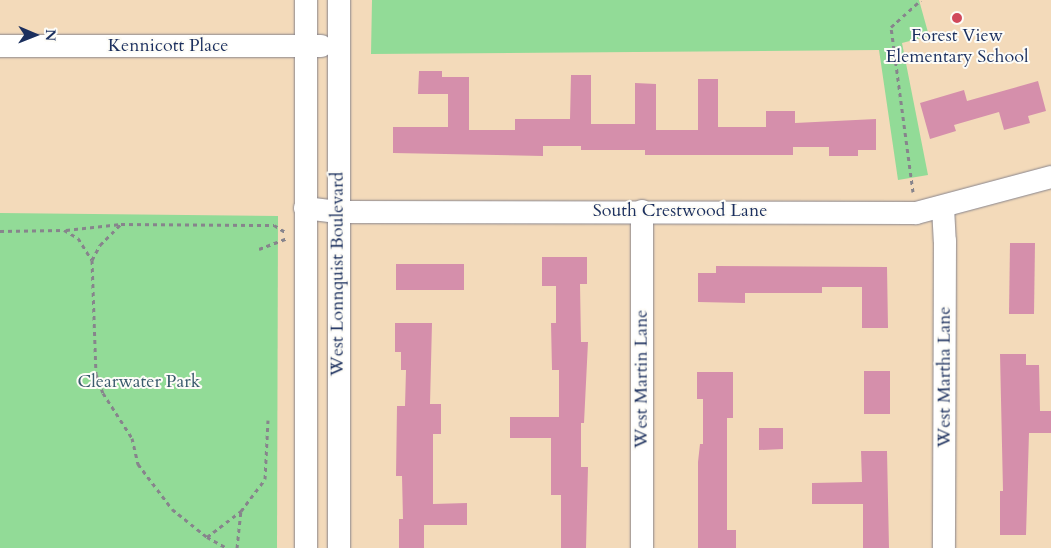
<!DOCTYPE html>
<html>
<head>
<meta charset="utf-8">
<style>
	body { margin:0 }
	#map { position:relative; width:1051px; height:548px; overflow:hidden; background:#f3daba; font-family:Cardo,serif }
	div>[style] { position:absolute }
	.green>* { inset:0; background:#92db97 }
	.building>* { inset:0; background:#d58fab }
	.path>* { height:3px; margin-top:-1.5px; transform-origin:0; background:repeating-linear-gradient(90deg,#87848c 0 4px,transparent 0 8px) }
	.roads { filter:drop-shadow(0 0 1px #87848c) drop-shadow(0 0 1px #87848c) }
	.street>* { height:22px; margin:-11px; padding:0 11px; transform-origin:11px; border-radius:11px; background:#fff }
	.dots>* { width:14px; height:14px; translate:-50% -50%; box-sizing:border-box; border:2px solid #fdfcf7; border-radius:50% }
	span { translate:-50% -50%; white-space:nowrap; text-align:center; line-height:1.15; -webkit-text-stroke:4px #fdfcf7; paint-order:stroke }
	.poi-label { font-size:18px; color:#1b2f5e }
	.street-label { font-size:18px; color:#1b2f5e }
	.park-label { font-size:18px; color:#395a6c }
	.north { position:absolute; left:10px; top:10px; width:50px; height:50px; -webkit-text-stroke:4px #fdfcf7; paint-order:stroke; rotate:91deg; font-size:14px; font-weight:700; line-height:20px; text-align:center; color:#1b2f5e }
	.north::after { content:''; display:block; margin:auto; width:18px; height:22px; background:#1b2f5e; clip-path:polygon(50% 0,100% 100%,50% 72%,0 100%) }
</style>
</head>
<body>
<div id="map">
	<div class="green">
		<div style="clip-path:polygon(372px 0,919px 0,929px 36px,902px 43px,928px 175px,898px 180px,879px 50px,371px 54px)"></div>
		<div style="clip-path:polygon(0 213px,278px 216px,277px 548px,0 548px)"></div>
	</div>
	<div class="building">
		<div style="clip-path:polygon(419px 71px,442px 71px,442px 77px,469px 77px,469px 130px,515px 130px,515px 119px,570px 119px,571px 75px,591px 75px,591px 124px,635px 124px,635px 83px,656px 84px,656px 130px,698px 130px,698px 79px,718px 79px,718px 127px,766px 127px,766px 111px,795px 111px,795px 123px,876px 119px,876px 150px,858px 150px,858px 156px,829px 156px,829px 147px,793px 147px,793px 155px,645px 155px,645px 150px,581px 150px,581px 146px,543px 146px,543px 156px,393px 153px,393px 127px,448px 127px,448px 94px,418px 94px)"></div>
		<div style="clip-path:polygon(1038px 81px,1046px 111px,1028px 116px,1030px 123px,1004px 130px,999px 112px,954px 125px,956px 131px,930px 139px,920px 103px,964px 90px,967px 101px)"></div>
		<div style="clip-path:polygon(1010px 243px,1035px 243px,1034px 314px,1009px 314px)"></div>
		<div style="clip-path:polygon(542px 257px,587px 257px,587px 284px,580px 284px,581px 342px,588px 342px,584px 423px,581px 423px,581px 467px,588px 467px,586px 548px,561px 548px,561px 495px,551px 495px,551px 438px,510px 438px,510px 417px,559px 417px,559px 370px,552px 370px,551px 323px,556px 323px,556px 286px,542px 286px)"></div>
		<div style="clip-path:polygon(396px 264px,464px 264px,464px 290px,396px 290px)"></div>
		<div style="clip-path:polygon(716px 266px,887px 267px,888px 328px,862px 328px,862px 287px,822px 287px,822px 293px,745px 293px,745px 303px,698px 302px,698px 273px,716px 273px)"></div>
		<div style="clip-path:polygon(395px 323px,432px 323px,430px 404px,441px 404px,441px 434px,433px 434px,433px 504px,467px 503px,467px 525px,424px 525px,424px 548px,399px 548px,399px 519px,403px 519px,402px 476px,396px 476px,397px 406px,405px 406px,406px 370px,401px 370px,401px 352px,395px 352px)"></div>
		<div style="clip-path:polygon(1000px 354px,1026px 354px,1026px 365px,1039px 365px,1040px 411px,1051px 411px,1051px 433px,1029px 433px,1026px 535px,1000px 535px,1000px 491px,1003px 491px)"></div>
		<div style="clip-path:polygon(864px 371px,890px 371px,890px 414px,864px 414px)"></div>
		<div style="clip-path:polygon(697px 372px,733px 372px,733px 418px,727px 418px,727px 530px,736px 530px,736px 548px,698px 548px,698px 462px,700px 444px,703px 444px,703px 399px,697px 399px)"></div>
		<div style="clip-path:polygon(759px 428px,783px 428px,783px 449px,759px 450px)"></div>
		<div style="clip-path:polygon(861px 451px,887px 451px,889px 548px,863px 548px,863px 504px,812px 504px,812px 483px,862px 482px)"></div>
	</div>
	<div class="path">
		<div style="left:913px;top:192px;width:166px;rotate:-97.6deg"></div>
		<div style="left:891px;top:27px;width:40px;rotate:-42deg"></div>
		<div style="left:66px;top:230px;width:55px;rotate:-6.2deg"></div>
		<div style="left:121px;top:224px;width:153px;rotate:0.4deg"></div>
		<div style="left:274px;top:225px;width:13px;rotate:32deg"></div>
		<div style="left:0;top:231px;width:64px;rotate:-0.9deg"></div>
		<div style="left:64px;top:230px;width:16px;rotate:30deg"></div>
		<div style="left:78px;top:238px;width:26px;rotate:58deg"></div>
		<div style="left:92px;top:260px;width:114px;rotate:88deg"></div>
		<div style="left:96px;top:374px;width:20px;rotate:70deg"></div>
		<div style="left:103px;top:393px;width:54px;rotate:57.2deg"></div>
		<div style="left:132px;top:438px;width:27px;rotate:77deg"></div>
		<div style="left:138px;top:464px;width:56px;rotate:52.9deg"></div>
		<div style="left:172px;top:509px;width:45px;rotate:38.7deg"></div>
		<div style="left:207px;top:537px;width:23px;rotate:29deg"></div>
		<div style="left:259px;top:249px;width:30px;rotate:-21deg"></div>
		<div style="left:92px;top:260px;width:17px;rotate:-62deg"></div>
		<div style="left:100px;top:245px;width:30px;rotate:-45deg"></div>
		<div style="left:207px;top:537px;width:43px;rotate:-37.4deg"></div>
		<div style="left:241px;top:511px;width:40px;rotate:-53deg"></div>
		<div style="left:265px;top:479px;width:59px;rotate:-87.1deg"></div>
		<div style="left:237px;top:548px;width:37px;rotate:-84deg"></div>
	</div>
	<div class="roads">
		<div class="street">
			<div style="left:339px;top:0;width:548px;rotate:90deg"></div>
			<div style="left:0;top:46px;width:321px"></div>
			<div style="left:943px;top:207px;width:34px;rotate:87deg"></div>
			<div style="left:945px;top:241px;width:307px;rotate:90.2deg"></div>
			<div style="left:305px;top:208px;width:33px;rotate:7deg"></div>
			<div style="left:338px;top:212px;width:578px;rotate:0.1deg"></div>
			<div style="left:916px;top:213px;width:140px;rotate:-14.9deg"></div>
			<div style="left:642px;top:211px;width:337px;rotate:90deg"></div>
			<div style="left:306px;top:548px;width:548px;rotate:-90deg"></div>
		</div>
	</div>
	<div class="dots">
		<div style="left:957px;top:18px;background:#d1495b"></div>
	</div>
	<div class="poi-label">
		<span style="left:957px;top:47px">Forest View<br>Elementary School</span>
	</div>
	<div class="street-label">
		<span style="left:168px;top:46px">Kennicott Place</span>
		<span style="left:680px;top:211px">South Crestwood Lane</span>
		<span style="left:338px;top:274px;rotate:-90deg">West Lonnquist Boulevard</span>
		<span style="left:945px;top:377px;rotate:-90deg">West Martha Lane</span>
		<span style="left:642px;top:379px;rotate:-90deg">West Martin Lane</span>
	</div>
	<div class="park-label">
		<span style="left:139px;top:382px">Clearwater Park</span>
	</div>
	<div class="north">N</div>
</div>
</body>
</html>
